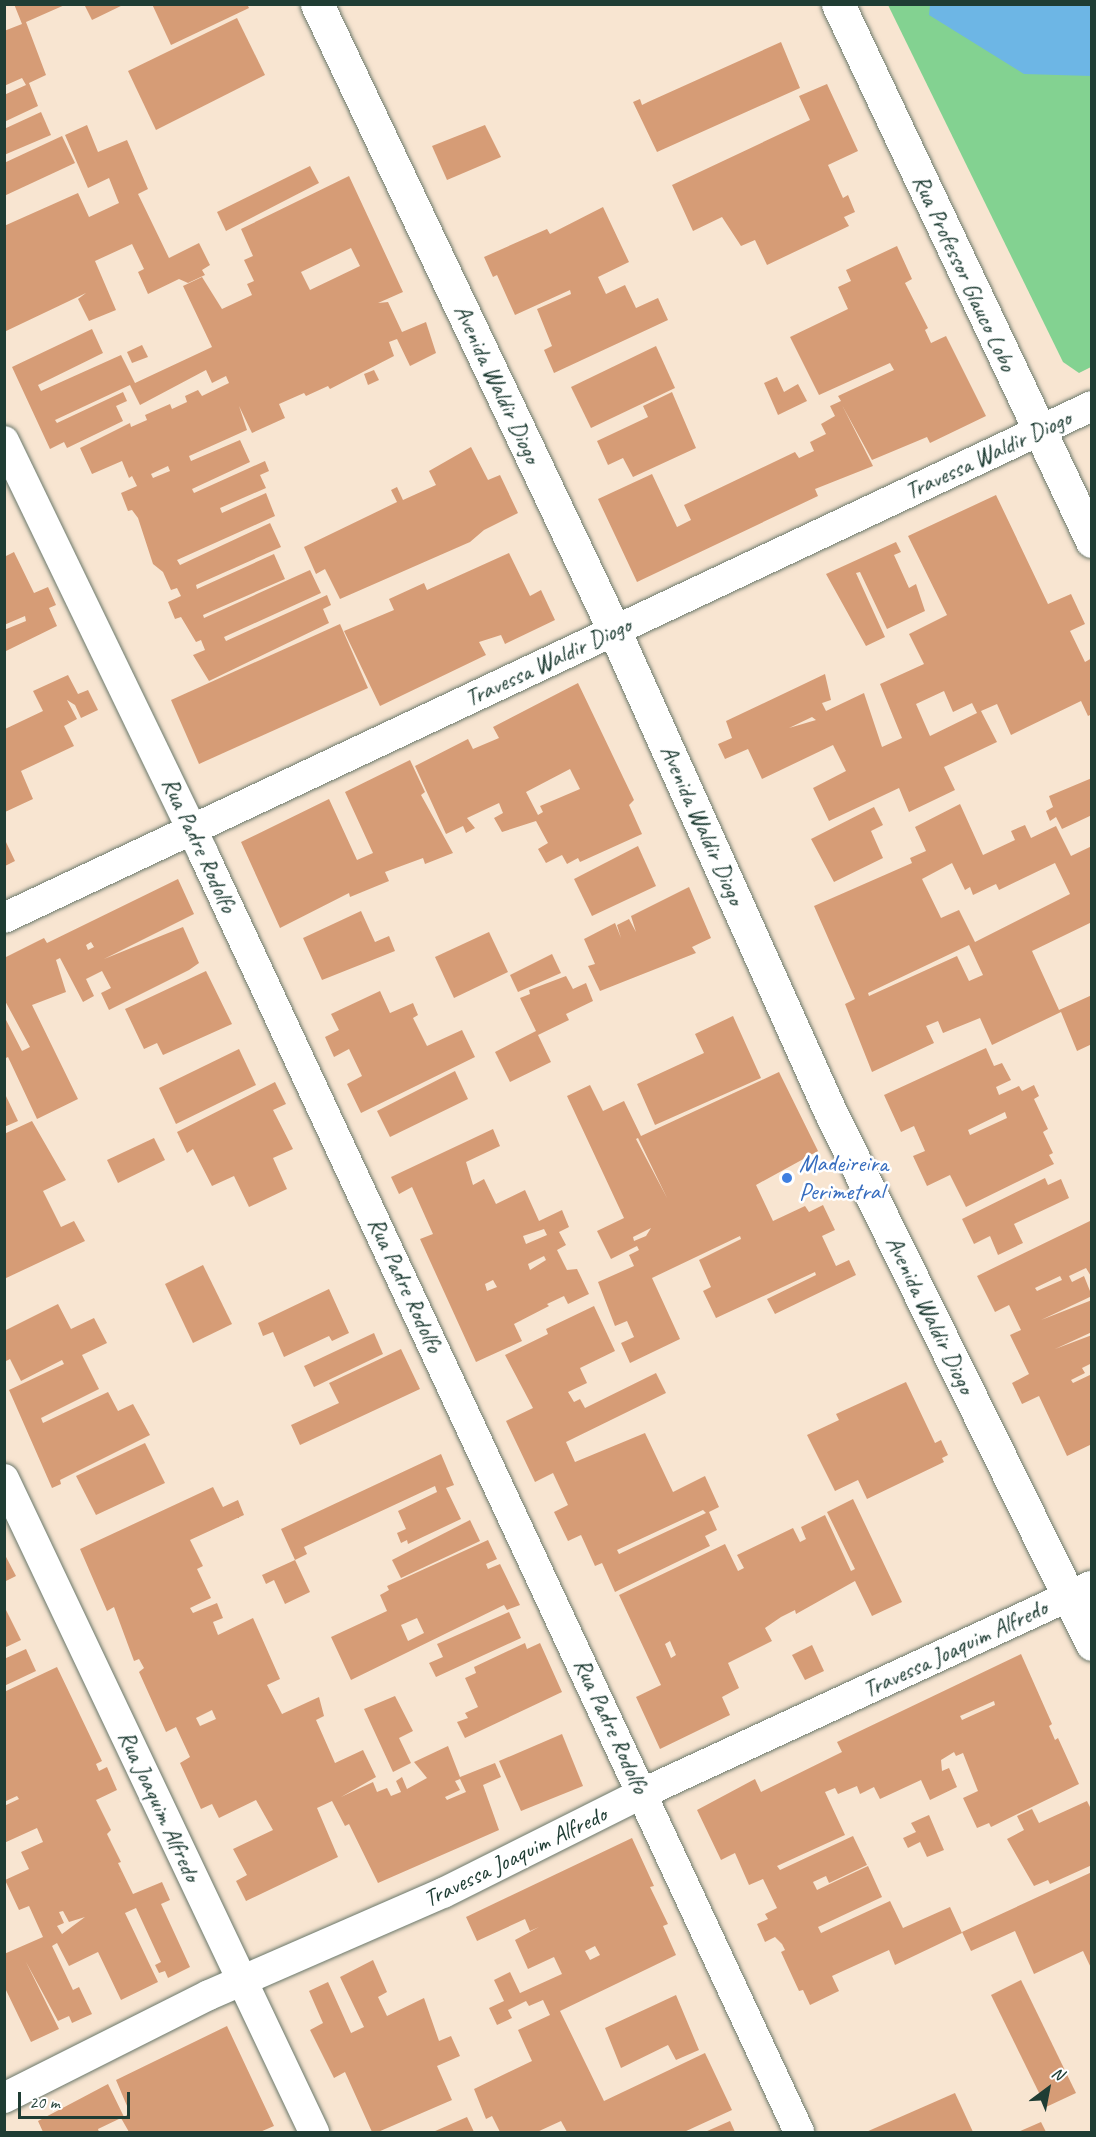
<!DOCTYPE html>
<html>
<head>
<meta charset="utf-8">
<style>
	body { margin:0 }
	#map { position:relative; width:1096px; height:2137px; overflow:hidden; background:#f8e5d1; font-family:Caveat,sans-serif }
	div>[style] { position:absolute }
	.green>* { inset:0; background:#83d291 }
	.water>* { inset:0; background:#6db6e5 }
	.building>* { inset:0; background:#d69c76 }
	.roads { filter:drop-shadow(0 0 2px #6b786b) drop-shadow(0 0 2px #6b786b) }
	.street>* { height:30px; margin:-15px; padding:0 15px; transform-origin:15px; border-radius:15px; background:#fff }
	.primary>* { height:33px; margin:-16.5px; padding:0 16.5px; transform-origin:16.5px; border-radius:16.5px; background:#fff }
	.dots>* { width:16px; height:16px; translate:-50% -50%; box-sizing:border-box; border:3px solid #fff; border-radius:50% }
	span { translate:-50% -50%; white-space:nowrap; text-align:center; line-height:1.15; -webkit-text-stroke:5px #fff; paint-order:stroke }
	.street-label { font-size:24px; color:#1f3d34 }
	.shop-label { font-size:24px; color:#366cbe }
	.left { translate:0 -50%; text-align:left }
	.frame { position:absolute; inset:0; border:6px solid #1f3d34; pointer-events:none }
	.north { position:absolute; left:1018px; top:2059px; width:60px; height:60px; -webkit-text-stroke:4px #fff; paint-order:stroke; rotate:32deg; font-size:16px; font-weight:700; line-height:24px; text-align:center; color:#1f3d34 }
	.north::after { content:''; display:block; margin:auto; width:21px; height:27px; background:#1f3d34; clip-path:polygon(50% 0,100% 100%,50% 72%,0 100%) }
	.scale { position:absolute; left:18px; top:2092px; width:112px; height:27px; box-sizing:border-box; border:3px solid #1f3d34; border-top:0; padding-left:8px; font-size:18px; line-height:21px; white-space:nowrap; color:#1f3d34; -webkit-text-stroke:4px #fff; paint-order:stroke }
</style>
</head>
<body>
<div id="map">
	<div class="green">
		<div style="clip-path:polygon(888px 5px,1091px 5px,1091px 367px,1079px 373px,1063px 362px)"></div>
	</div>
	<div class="water">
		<div style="clip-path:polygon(930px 5px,1091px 5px,1091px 76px,1024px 74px,929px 15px)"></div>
	</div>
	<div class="building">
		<div style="clip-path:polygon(14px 4px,67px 4px,26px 22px,46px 75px,29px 83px,38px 106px,4px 122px,4px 95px,26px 85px,22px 78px,4px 86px,4px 31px,22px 24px)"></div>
		<div style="clip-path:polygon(84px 4px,125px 4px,92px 20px)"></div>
		<div style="clip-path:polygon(152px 4px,247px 4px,249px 8px,171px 45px)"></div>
		<div style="clip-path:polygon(237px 18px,265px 75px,156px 130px,128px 71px)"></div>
		<div style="clip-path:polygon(781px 42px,800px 88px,657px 152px,633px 102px,640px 99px,642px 105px,648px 102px)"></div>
		<div style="clip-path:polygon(827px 84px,858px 151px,828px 165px,843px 198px,848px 195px,855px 212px,844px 217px,849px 226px,767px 265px,755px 240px,741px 246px,722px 217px,693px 231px,672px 185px,810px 120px,799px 96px)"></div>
		<div style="clip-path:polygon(41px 112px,51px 135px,4px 155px,4px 129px)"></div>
		<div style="clip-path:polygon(87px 125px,98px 152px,127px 140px,148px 189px,138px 194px,169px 258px,199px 243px,210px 265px,202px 270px,205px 275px,188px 283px,179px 279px,148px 294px,138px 272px,144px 269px,132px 244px,95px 261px,116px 310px,89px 321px,78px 299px,86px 293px,4px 332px,4px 226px,78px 193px,89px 217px,119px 203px,109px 178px,88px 188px,65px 135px)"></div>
		<div style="clip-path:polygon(485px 125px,501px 157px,447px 180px,432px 146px)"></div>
		<div style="clip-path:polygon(62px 136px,75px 163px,4px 196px,4px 163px)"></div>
		<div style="clip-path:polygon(310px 166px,319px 183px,226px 231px,217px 212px)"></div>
		<div style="clip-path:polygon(evenodd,349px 176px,403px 292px,378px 303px,388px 302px,402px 332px,426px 322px,436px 353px,410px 366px,397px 339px,389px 342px,394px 356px,330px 389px,328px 386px,306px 396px,304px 393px,279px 404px,285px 418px,252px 433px,239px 406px,247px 430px,189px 456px,191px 461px,240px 440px,250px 462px,192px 489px,194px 493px,265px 461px,269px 471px,260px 475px,266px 488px,220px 508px,222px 513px,266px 493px,275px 516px,177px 560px,180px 565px,270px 523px,281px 547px,196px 585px,197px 589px,274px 554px,285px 579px,203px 615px,204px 618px,310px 570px,321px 593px,224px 637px,226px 641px,327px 595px,331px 605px,323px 609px,329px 623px,209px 681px,193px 655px,205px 650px,201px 640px,196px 642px,181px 617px,175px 619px,168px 602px,181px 596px,177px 588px,171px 590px,163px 572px,153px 564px,138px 518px,132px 510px,128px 511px,121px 493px,137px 486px,132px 476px,129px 478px,122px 461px,92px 474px,80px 448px,130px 423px,131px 427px,147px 420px,145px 415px,170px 404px,172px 409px,187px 402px,185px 396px,198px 390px,202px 396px,229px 383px,226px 376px,212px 383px,206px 370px,140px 405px,130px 385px,55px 420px,57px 423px,123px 392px,127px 401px,116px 406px,123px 421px,67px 448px,64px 442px,50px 449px,12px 367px,92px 329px,103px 353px,38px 385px,41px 391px,121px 355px,135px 383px,212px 347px,183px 286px,202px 277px,222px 309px,252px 295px,247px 284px,254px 281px,244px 260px,253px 256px,241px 229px,349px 176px,351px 248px,360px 266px,310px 290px,301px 272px,351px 248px,349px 176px,168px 466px,170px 471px,153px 478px,151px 474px,168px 466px)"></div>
		<div style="clip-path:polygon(603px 207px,629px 262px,598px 277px,606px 294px,625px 285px,636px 308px,658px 298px,668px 320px,554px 373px,544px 350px,552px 346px,537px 309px,571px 294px,570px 290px,515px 315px,497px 275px,493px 277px,484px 257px,547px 229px,550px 234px)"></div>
		<div style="clip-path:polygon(897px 246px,912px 279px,905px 283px,928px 328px,925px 330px,931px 343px,946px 336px,986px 416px,930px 443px,927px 437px,872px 460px,842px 405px,873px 466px,815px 489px,818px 496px,637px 582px,598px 499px,652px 474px,677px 527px,691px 520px,684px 505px,795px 452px,799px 458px,814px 451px,810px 442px,826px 434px,821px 424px,835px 416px,830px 406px,841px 401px,838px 396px,894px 370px,890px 363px,819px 395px,790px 337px,848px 309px,838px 287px,851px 281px,846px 270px)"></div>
		<div style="clip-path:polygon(142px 345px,148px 357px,132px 363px,127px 352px)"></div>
		<div style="clip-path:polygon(656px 346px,675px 388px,591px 428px,571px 387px)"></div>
		<div style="clip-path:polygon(374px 370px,379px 380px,368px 385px,364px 374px)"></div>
		<div style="clip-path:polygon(777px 377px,784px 392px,798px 384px,807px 401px,778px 415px,764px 383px)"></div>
		<div style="clip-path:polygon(672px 392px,696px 448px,633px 477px,623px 458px,608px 465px,597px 441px,648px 417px,643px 406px)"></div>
		<div style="clip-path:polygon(471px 447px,488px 480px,500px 475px,518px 513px,484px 530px,470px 542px,340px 599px,325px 569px,316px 574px,304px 547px,397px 502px,391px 490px,397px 487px,403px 500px,436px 485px,429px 471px)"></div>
		<div style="clip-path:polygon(evenodd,996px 495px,1048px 604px,1071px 594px,1085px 624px,1070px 631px,1085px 662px,1092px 658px,1092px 714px,1088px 716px,1081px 701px,1011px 735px,997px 704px,981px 711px,997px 742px,944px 767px,955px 790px,909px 812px,899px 788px,829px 821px,813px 788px,846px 771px,833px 745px,762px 779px,748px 749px,725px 759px,718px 744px,732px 738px,726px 721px,825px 674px,831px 700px,822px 703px,826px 711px,864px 693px,882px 747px,902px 738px,880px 684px,924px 664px,909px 634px,947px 615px,908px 536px,996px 495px,944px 691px,953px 712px,972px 703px,977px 713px,930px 736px,916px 704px,944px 691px,996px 495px,812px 717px,816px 720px,789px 728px,812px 717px)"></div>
		<div style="clip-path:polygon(896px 542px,901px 552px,894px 555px,909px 588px,916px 584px,925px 611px,887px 629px,860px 572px,856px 573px,885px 637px,866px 646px,826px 574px)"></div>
		<div style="clip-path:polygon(14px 552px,34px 593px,48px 587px,56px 605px,49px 608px,57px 626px,4px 652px,4px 630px,26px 621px,25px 616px,4px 625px,4px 557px)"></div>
		<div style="clip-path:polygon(509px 553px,530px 596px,541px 590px,555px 620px,505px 644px,501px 635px,479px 642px,486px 655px,380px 706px,344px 631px,394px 610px,389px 599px,424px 583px,427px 590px)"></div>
		<div style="clip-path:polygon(340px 624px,368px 688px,199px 764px,171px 700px)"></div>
		<div style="clip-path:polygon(68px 675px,78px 694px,88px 690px,98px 710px,81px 718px,75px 705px,67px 700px,77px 719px,64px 726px,74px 746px,21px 771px,33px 799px,5px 812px,5px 729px,43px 711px,33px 691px)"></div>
		<div style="clip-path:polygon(evenodd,578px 683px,634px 800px,629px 805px,642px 834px,580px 862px,578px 858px,567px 864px,562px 855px,546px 863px,538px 849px,548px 843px,536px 821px,502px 832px,494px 818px,503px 813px,499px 803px,467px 818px,475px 828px,466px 833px,463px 826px,446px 834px,415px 766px,468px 739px,473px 749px,499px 738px,493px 727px,578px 683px,570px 769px,580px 789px,540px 806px,543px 812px,538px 815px,526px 792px,570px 769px)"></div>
		<div style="clip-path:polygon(410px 760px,425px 792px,421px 795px,453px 853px,425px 864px,423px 858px,385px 872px,389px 881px,350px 897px,349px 893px,280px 928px,241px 842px,329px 799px,357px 860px,373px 853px,345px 792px)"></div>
		<div style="clip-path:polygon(1092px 778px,1092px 815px,1062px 829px,1056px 817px,1050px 821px,1046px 811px,1053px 807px,1049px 796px)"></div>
		<div style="clip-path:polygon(evenodd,960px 804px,983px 855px,1015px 840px,1011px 831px,1025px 825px,1031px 838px,1056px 826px,1071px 856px,1092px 846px,1092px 922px,1032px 951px,1059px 1010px,1092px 995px,1092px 1044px,1077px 1051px,1061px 1012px,992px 1045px,980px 1018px,943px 1033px,938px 1021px,926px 1026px,934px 1043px,872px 1072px,845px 1004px,855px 999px,814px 906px,912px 863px,910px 858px,926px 851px,915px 827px,960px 804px,952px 863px,965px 890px,970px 887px,973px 895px,996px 884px,999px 890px,1055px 863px,1070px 894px,975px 942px,959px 910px,941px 918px,922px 879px,952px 863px,960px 804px,969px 945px,983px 975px,969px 981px,957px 956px,869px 996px,868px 993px,969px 945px)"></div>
		<div style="clip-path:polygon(874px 807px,883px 825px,871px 831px,883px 858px,834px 882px,811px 839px)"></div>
		<div style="clip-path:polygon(5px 840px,15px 861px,5px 866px)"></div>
		<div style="clip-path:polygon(638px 846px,656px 886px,592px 916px,574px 879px)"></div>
		<div style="clip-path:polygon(evenodd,178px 879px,194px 914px,104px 959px,183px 927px,199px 963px,189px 970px,109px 1010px,101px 993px,111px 988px,102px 971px,86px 979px,94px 996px,83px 1002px,60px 958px,56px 960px,66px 992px,32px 1005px,78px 1099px,37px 1119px,8px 1057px,4px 1059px,4px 1016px,22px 1051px,30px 1047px,4px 999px,4px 958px,44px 938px,47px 943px,178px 879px,91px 942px,94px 947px,88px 950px,86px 945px,91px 942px)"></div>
		<div style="clip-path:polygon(689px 887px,711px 938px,692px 947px,696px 953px,600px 991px,588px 966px,595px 964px,584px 939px,615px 923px,621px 938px,617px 925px,629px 919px,636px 932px,631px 916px)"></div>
		<div style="clip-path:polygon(361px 911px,375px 942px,389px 936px,395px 951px,322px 980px,303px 938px)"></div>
		<div style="clip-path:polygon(489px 932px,508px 972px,454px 998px,435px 957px)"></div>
		<div style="clip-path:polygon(552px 954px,561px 973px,518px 992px,510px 975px)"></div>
		<div style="clip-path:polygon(206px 971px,232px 1024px,163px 1055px,157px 1043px,144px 1049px,125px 1009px)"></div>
		<div style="clip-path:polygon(566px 976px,573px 989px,586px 983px,593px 1001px,566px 1014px,569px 1020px,538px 1035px,551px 1062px,510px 1082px,495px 1052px,536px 1031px,520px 998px,530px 994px,529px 990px)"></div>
		<div style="clip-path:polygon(380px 991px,390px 1013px,413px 1003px,418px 1015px,413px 1018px,427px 1046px,462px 1030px,475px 1057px,361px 1113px,347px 1084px,362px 1076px,349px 1049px,334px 1057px,325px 1037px,339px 1030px,331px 1014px)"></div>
		<div style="clip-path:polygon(733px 1016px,761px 1078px,655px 1125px,637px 1084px,704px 1053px,695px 1034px)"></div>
		<div style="clip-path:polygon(evenodd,986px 1048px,994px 1066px,1002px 1063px,1011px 1080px,996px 1087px,999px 1095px,1019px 1086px,1022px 1091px,1034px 1085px,1039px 1096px,1034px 1099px,1048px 1129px,1043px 1132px,1053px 1153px,1049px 1155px,1054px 1164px,966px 1207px,950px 1175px,927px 1186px,913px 1156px,925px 1151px,914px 1126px,901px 1132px,884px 1095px,986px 1048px,1005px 1112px,1007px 1118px,970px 1135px,968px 1130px,1005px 1112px)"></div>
		<div style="clip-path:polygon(239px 1049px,256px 1085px,176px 1124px,159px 1088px)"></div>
		<div style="clip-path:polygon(455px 1071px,468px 1099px,390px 1137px,377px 1111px)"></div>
		<div style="clip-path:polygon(evenodd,779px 1072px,818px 1151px,756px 1185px,773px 1221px,805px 1206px,809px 1212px,823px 1205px,835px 1230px,822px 1236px,836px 1266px,849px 1260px,856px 1275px,775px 1314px,767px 1299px,816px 1275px,815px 1272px,716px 1318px,703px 1291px,711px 1287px,699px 1260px,741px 1239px,740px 1236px,652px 1278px,680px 1339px,630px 1363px,621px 1343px,634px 1337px,627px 1321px,615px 1326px,598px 1282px,634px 1266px,629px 1255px,639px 1250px,637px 1246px,611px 1259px,597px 1231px,624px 1218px,567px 1096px,590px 1085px,603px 1111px,624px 1101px,641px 1136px,779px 1072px,638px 1138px,667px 1198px,636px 1139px,638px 1138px,779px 1072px,651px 1228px,646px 1236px,634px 1241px,633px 1237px,651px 1228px)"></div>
		<div style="clip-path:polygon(275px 1082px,286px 1104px,273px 1110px,293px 1149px,273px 1158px,287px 1189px,249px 1207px,234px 1176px,212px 1186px,193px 1149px,187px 1153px,177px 1132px)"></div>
		<div style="clip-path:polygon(4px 1092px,18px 1121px,4px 1127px)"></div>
		<div style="clip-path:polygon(32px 1121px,66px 1180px,43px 1191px,61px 1227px,74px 1221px,85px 1241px,4px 1279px,4px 1134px)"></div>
		<div style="clip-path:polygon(evenodd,493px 1129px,500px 1146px,466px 1162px,473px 1185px,484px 1179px,496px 1204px,525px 1190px,539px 1221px,562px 1210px,569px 1227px,559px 1232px,566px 1245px,557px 1250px,567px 1270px,577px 1269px,589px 1294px,568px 1304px,564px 1296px,547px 1304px,549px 1306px,514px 1324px,522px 1341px,476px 1362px,420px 1239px,433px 1234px,412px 1187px,399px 1194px,391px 1177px,493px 1129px,544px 1229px,547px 1235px,526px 1244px,523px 1236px,544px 1229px,493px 1129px,544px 1256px,546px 1260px,530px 1270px,528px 1264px,544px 1256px,493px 1129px,493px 1280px,497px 1287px,487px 1291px,485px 1284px,493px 1280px)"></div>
		<div style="clip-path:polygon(154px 1138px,165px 1160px,118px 1183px,107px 1160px)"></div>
		<div style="clip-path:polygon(1045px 1178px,1048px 1185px,1061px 1179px,1069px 1198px,1014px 1224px,1023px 1243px,998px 1255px,990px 1236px,974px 1244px,962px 1219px)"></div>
		<div style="clip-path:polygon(evenodd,1092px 1220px,1092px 1278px,1086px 1268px,1069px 1276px,1072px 1282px,1084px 1276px,1092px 1296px,1041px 1320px,1092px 1300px,1092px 1332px,1055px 1349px,1092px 1335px,1092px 1363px,1082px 1368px,1085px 1373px,1071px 1380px,1073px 1383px,1092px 1374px,1092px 1444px,1067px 1456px,1039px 1396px,1022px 1404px,1012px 1383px,1029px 1374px,1010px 1335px,1021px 1330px,1009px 1305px,995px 1312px,977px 1276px,1092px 1220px,1060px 1276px,1062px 1280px,1037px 1291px,1035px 1288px,1060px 1276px)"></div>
		<div style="clip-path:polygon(203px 1265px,232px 1324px,193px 1343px,165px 1284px)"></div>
		<div style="clip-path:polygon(329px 1289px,349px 1333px,332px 1341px,329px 1336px,284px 1357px,273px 1332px,263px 1336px,258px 1323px)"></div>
		<div style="clip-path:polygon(58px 1304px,71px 1329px,94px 1318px,107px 1343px,82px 1355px,99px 1389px,41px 1418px,43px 1423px,108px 1392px,118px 1411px,133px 1404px,150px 1435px,60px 1480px,61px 1484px,52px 1488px,9px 1390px,64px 1364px,62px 1360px,21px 1381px,10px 1359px,4px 1362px,4px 1331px)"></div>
		<div style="clip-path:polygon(evenodd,594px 1306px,615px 1351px,580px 1368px,587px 1383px,568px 1392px,574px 1402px,580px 1399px,585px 1408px,656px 1373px,666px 1393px,566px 1442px,575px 1462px,645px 1433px,673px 1492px,705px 1476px,719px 1507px,709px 1512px,717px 1530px,705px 1536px,710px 1546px,615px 1592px,602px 1563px,595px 1566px,581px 1535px,568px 1541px,554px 1512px,568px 1505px,553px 1473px,535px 1482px,506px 1421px,533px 1408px,505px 1355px,548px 1334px,546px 1329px,594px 1306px,703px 1510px,706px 1513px,619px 1554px,617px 1550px,703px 1510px)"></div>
		<div style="clip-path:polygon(374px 1333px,383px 1354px,314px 1387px,304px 1366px)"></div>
		<div style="clip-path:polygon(401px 1349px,420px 1389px,300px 1445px,291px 1425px,339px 1403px,329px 1383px)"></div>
		<div style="clip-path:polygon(906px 1382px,935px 1443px,941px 1440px,948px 1455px,942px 1458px,944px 1462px,867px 1499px,858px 1480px,835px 1491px,807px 1435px,839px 1420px,836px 1414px)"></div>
		<div style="clip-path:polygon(145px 1443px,165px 1483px,96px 1515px,76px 1476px)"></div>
		<div style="clip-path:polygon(441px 1454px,454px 1485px,446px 1488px,461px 1519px,408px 1544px,407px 1540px,401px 1543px,397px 1533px,406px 1529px,398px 1511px,437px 1492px,435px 1486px,304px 1547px,307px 1554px,295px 1560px,281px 1529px)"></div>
		<div style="clip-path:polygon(evenodd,213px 1487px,223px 1507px,238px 1500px,244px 1515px,190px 1540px,203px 1566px,197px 1569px,211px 1598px,190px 1608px,193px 1613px,217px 1603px,223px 1618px,213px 1622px,218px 1635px,253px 1618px,280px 1679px,267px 1685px,282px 1714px,319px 1697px,324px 1716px,316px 1720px,335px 1763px,363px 1750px,376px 1777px,341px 1797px,373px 1782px,377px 1792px,387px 1788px,391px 1796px,401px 1792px,396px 1781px,402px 1777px,407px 1789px,427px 1778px,414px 1762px,448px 1746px,460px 1777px,495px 1763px,501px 1777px,483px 1785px,499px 1830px,378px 1883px,349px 1824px,345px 1826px,332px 1801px,317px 1808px,338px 1857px,246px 1901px,236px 1881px,247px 1875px,233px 1849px,273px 1830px,256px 1800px,219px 1818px,212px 1804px,201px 1809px,180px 1763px,190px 1757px,176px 1727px,166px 1732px,139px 1672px,144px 1668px,139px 1659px,134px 1661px,114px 1607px,107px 1611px,80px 1549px,213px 1487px,212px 1710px,216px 1719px,200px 1726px,196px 1718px,212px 1710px,213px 1487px,460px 1779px,466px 1792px,447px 1800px,445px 1797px,460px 1790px,455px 1781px,460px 1779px)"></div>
		<div style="clip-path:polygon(evenodd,853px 1499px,902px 1602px,872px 1616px,855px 1581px,796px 1614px,795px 1610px,781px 1617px,765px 1628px,772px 1641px,728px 1663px,739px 1688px,722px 1697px,730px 1715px,660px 1749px,636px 1697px,661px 1685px,619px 1595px,725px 1544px,738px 1571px,744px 1568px,737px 1555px,793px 1528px,800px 1542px,806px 1539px,801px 1527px,825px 1515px,851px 1571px,855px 1569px,827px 1512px,853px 1499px,670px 1641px,676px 1655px,671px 1658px,665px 1644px,670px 1641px)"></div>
		<div style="clip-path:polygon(470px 1520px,480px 1541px,401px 1578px,392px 1560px)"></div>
		<div style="clip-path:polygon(evenodd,488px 1540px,497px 1559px,486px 1564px,488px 1569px,500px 1564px,520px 1605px,507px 1610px,504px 1605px,351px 1680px,331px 1637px,387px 1611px,380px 1595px,389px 1590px,387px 1586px,488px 1540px,417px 1618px,424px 1633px,408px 1641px,401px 1625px,417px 1618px)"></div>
		<div style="clip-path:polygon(4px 1553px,16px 1576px,4px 1582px)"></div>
		<div style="clip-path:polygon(295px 1560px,310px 1592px,285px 1604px,274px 1580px,266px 1584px,262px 1575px)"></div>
		<div style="clip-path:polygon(4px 1606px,21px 1640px,4px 1648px)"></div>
		<div style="clip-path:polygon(509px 1612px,521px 1638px,436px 1677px,429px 1663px,443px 1657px,437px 1644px)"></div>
		<div style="clip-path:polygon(525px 1643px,527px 1649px,540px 1643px,562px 1692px,465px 1738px,457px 1722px,468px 1718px,465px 1713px,478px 1707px,465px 1678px,476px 1673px,474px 1667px)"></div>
		<div style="clip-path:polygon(812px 1645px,824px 1671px,805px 1680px,792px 1655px)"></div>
		<div style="clip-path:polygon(26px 1649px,36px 1671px,4px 1686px,4px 1659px)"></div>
		<div style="clip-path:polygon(evenodd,1021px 1654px,1052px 1724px,1049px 1726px,1055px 1740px,1058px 1738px,1079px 1784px,991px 1827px,989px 1823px,977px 1828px,963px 1798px,978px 1791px,963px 1753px,956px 1756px,954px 1752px,941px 1760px,942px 1771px,949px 1768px,957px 1787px,930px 1800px,921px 1780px,880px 1799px,874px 1787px,860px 1794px,857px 1786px,838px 1794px,835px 1788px,825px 1792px,845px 1835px,777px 1866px,780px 1870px,853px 1836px,867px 1865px,829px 1883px,826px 1876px,813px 1882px,817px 1890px,868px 1866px,882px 1897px,818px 1927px,821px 1933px,890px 1901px,903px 1928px,950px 1907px,962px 1933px,895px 1965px,889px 1950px,832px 1976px,839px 1991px,810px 2005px,803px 1990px,799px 1991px,781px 1952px,785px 1950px,782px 1944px,775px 1937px,765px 1942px,757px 1924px,768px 1919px,765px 1914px,777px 1908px,763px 1879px,749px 1885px,735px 1853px,721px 1860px,697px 1810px,755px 1779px,761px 1792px,842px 1752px,837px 1742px,1021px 1654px,994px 1701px,995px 1705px,962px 1720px,960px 1716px,994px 1701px)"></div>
		<div style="clip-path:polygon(evenodd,57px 1667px,102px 1761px,96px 1764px,99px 1771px,107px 1767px,117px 1790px,96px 1800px,111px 1830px,107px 1834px,121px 1862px,118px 1863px,133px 1894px,162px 1882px,170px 1900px,161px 1904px,190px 1967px,168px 1978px,165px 1971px,159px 1973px,155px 1965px,161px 1962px,136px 1908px,125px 1913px,158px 1982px,121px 2000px,98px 1952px,69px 1966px,57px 1943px,52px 1946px,73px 1990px,79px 1987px,92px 2014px,72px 2023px,69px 2016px,58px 2021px,26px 1962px,59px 2029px,31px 2042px,4px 1986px,4px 1954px,43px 1937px,29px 1906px,19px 1910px,5px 1880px,29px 1869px,21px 1852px,43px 1842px,37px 1828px,4px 1843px,4px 1806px,19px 1799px,17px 1796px,4px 1802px,4px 1692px,57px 1667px,63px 1911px,69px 1922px,85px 1917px,62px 1934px,57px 1926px,64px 1923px,59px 1912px,63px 1911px)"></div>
		<div style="clip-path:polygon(395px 1696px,413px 1731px,399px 1738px,411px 1763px,393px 1772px,364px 1709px)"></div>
		<div style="clip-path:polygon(562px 1734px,583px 1786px,521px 1811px,499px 1761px)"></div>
		<div style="clip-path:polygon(1087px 1801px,1092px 1811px,1092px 1865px,1050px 1884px,1048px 1880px,1034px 1886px,1007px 1839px,1024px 1830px,1017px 1816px,1032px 1809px,1039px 1823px)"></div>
		<div style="clip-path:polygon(929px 1815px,944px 1850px,927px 1857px,920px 1842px,908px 1848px,903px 1838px,916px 1832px,911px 1823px)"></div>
		<div style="clip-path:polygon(evenodd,632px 1838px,654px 1886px,650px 1887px,668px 1924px,663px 1926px,676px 1955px,560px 2011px,604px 2101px,705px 2053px,732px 2110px,684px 2132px,567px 2132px,561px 2121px,537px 2132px,500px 2132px,492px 2116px,486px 2119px,474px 2089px,532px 2061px,518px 2030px,550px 2015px,543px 2000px,529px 2006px,526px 2001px,508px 2010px,512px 2018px,497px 2025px,489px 2008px,504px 2001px,494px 1980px,510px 1972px,520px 1993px,562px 1974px,554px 1957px,528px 1969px,515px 1940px,539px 1927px,530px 1931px,525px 1919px,477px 1941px,466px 1917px,632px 1838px,595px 1946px,600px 1955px,590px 1960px,585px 1951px,595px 1946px)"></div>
		<div style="clip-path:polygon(1092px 1872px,1092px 1970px,1083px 1951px,1034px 1974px,1015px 1931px,971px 1951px,962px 1932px)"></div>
		<div style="clip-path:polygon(373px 1960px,387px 1992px,378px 1997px,387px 2016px,424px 1998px,439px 2041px,451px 2036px,460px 2056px,437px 2066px,452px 2100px,378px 2132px,372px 2132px,345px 2072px,334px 2078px,310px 2030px,323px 2023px,309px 1991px,328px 1982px,351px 2033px,364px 2027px,340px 1977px)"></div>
		<div style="clip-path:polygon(1021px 1980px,1076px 2093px,1046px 2107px,991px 1995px)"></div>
		<div style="clip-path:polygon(676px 1995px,699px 2050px,676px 2060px,668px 2045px,621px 2068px,605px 2028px)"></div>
		<div style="clip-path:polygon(227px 2026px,274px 2126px,260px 2132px,129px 2132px,121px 2118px,98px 2129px,99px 2132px,43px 2132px,38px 2121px,108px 2084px,124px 2117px,130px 2113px,116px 2080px)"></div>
		<div style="clip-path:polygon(955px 2093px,973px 2132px,866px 2132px)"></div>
		<div style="clip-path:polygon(467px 2117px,474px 2132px,433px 2132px)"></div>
		<div style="clip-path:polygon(730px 2121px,735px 2132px,705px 2132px)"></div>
		<div style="clip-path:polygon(1041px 2122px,1046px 2132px,1018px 2132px)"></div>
	</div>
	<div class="roads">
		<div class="street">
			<div style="left:4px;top:441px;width:458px;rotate:64.2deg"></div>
			<div style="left:203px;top:853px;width:1411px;rotate:65.01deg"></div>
			<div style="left:4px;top:918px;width:1202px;rotate:-25.2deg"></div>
			<div style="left:4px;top:1479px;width:723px;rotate:64.6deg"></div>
			<div style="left:4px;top:2098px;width:229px;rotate:-26.7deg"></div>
			<div style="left:209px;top:1995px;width:255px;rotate:-23.6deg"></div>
			<div style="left:443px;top:1893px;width:224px;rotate:-26.6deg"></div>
			<div style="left:643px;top:1793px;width:494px;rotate:-24.8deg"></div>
		</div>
		<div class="primary">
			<div style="left:317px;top:4px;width:693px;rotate:64.62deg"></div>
			<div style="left:614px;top:630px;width:525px;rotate:65.83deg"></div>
			<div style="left:829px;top:1109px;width:596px;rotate:63.82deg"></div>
			<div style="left:838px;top:4px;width:594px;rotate:64.69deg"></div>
		</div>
	</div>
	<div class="dots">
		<div style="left:787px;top:1178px;background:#3f7fe0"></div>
	</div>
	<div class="street-label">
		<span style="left:964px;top:273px;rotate:65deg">Rua Professor Glauco Lobo</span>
		<span style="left:497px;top:384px;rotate:65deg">Avenida Waldir Diogo</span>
		<span style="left:988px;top:455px;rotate:-25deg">Travessa Waldir Diogo</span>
		<span style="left:548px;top:662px;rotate:-25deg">Travessa Waldir Diogo</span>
		<span style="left:702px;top:825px;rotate:66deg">Avenida Waldir Diogo</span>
		<span style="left:199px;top:845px;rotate:65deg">Rua Padre Rodolfo</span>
		<span style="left:405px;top:1285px;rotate:65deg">Rua Padre Rodolfo</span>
		<span style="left:930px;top:1315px;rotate:64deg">Avenida Waldir Diogo</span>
		<span style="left:955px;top:1649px;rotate:-25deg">Travessa Joaquim Alfredo</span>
		<span style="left:611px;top:1726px;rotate:65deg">Rua Padre Rodolfo</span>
		<span style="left:159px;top:1806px;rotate:65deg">Rua Joaquim Alfredo</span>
		<span style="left:515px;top:1857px;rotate:-26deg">Travessa Joaquim Alfredo</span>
	</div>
	<div class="shop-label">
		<span class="left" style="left:799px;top:1178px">Madeireira<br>Perimetral</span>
	</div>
	<div class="frame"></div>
	<div class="north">N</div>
	<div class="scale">20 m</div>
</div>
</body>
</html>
